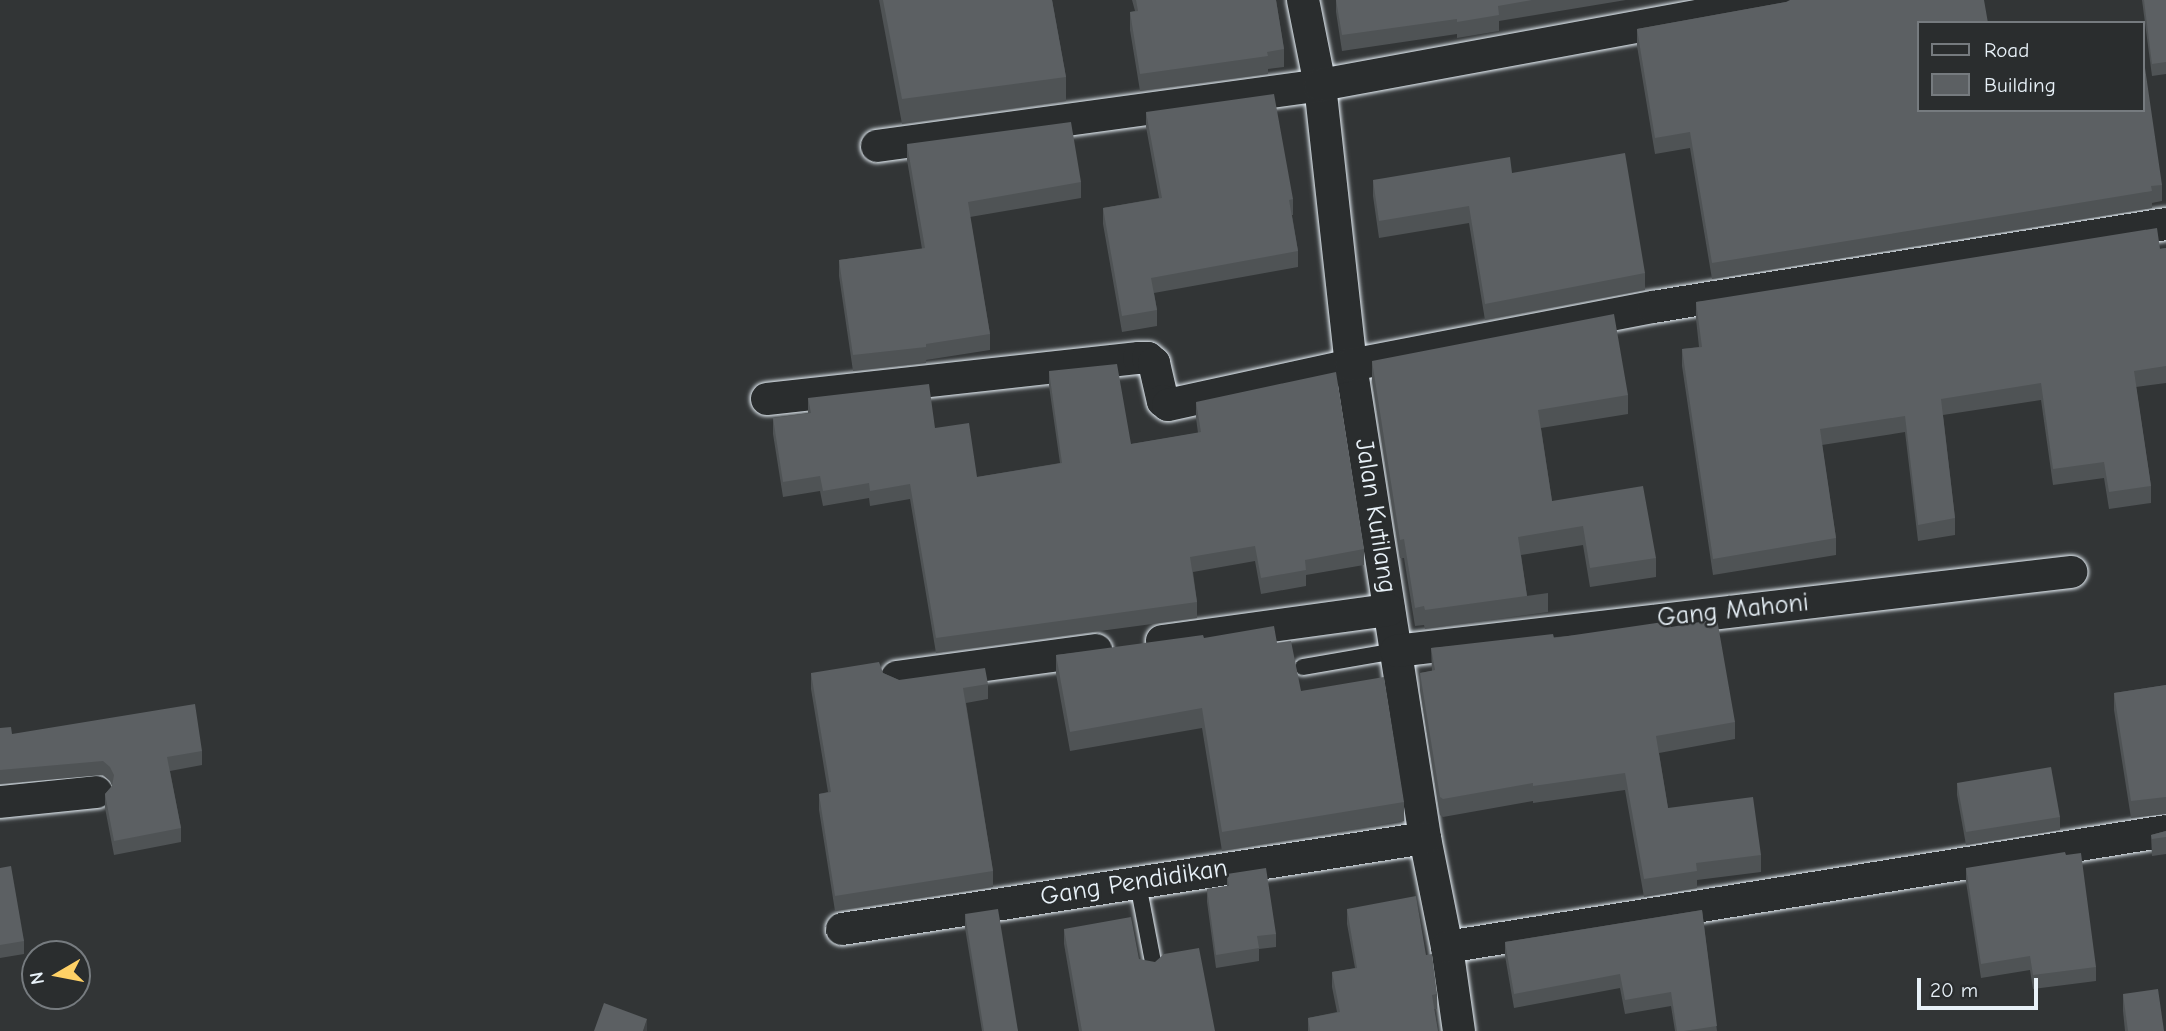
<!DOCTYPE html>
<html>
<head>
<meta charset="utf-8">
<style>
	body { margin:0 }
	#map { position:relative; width:2166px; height:1031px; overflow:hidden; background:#323536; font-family:"Comic Neue",sans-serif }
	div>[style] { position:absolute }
	.roads { filter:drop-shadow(0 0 2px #e8f1f8) drop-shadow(0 0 2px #e8f1f8) }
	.lane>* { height:16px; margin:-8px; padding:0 8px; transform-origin:8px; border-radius:8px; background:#2a2d2e }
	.street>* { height:32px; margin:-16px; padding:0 16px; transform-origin:16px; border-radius:16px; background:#2a2d2e }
	.wall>* { inset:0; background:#4f5355 }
	.shaded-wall>* { inset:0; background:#404345 }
	.building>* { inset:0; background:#5c6063 }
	span { translate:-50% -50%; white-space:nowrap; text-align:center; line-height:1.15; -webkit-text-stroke:5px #2a2d2e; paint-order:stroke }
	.street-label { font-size:26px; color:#e8f1f8 }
	.legend { position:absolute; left:1917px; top:21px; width:228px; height:91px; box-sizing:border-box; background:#2a2d2e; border:2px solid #767b7f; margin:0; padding:9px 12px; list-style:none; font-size:21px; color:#e8f1f8 }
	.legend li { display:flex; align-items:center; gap:14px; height:35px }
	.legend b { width:35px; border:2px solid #767b7f }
	.north { position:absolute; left:21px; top:940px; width:70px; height:70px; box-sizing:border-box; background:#2a2d2e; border:2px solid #767b7f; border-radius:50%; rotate:260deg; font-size:19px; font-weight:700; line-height:28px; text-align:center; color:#e8f1f8 }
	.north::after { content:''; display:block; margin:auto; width:24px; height:32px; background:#ffd166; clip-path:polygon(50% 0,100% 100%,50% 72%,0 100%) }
	.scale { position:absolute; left:1917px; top:978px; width:121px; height:32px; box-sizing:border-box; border:4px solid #e8f1f8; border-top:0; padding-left:9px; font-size:21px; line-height:24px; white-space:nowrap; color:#e8f1f8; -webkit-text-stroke:5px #2a2d2e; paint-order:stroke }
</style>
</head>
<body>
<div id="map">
	<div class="roads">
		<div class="lane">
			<div style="left:1303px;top:667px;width:94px;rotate:-9.8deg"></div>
			<div style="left:1138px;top:884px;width:85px;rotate:79.1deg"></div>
		</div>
		<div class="street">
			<div style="left:1303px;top:0;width:87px;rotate:78.7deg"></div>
			<div style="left:1320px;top:85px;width:282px;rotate:83.7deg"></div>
			<div style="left:1351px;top:365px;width:479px;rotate:81.1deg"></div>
			<div style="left:1425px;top:838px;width:111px;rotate:78.6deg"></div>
			<div style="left:1447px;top:947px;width:85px;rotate:81.9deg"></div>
			<div style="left:877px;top:146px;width:447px;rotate:-7.8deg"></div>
			<div style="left:1320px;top:85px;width:471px;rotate:-10.4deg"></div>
			<div style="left:767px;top:399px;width:374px;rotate:-6.3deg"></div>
			<div style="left:1139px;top:358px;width:9px"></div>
			<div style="left:1148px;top:358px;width:8px;rotate:40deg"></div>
			<div style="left:1154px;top:363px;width:39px;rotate:77deg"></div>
			<div style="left:1163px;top:401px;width:6px;rotate:39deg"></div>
			<div style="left:1168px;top:405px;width:187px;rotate:-12.3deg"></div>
			<div style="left:1351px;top:365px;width:308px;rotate:-10.9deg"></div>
			<div style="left:1653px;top:307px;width:520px;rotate:-9.19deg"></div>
			<div style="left:1162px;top:641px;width:229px;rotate:-7.8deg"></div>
			<div style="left:1396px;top:651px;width:680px;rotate:-6.68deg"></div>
			<div style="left:897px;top:677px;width:201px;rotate:-7.7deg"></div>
			<div style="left:0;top:802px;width:97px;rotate:-5.9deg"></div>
			<div style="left:842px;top:929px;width:590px;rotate:-8.87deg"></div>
			<div style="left:1447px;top:947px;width:728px;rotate:-9.16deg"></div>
		</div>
	</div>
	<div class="wall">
		<div style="clip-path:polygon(879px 0,1052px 0,1066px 77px,1066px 101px,902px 124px)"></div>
		<div style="clip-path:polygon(1132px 0,1276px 0,1284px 49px,1284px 67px,1268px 69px,1268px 74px,1140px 91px,1130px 30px,1130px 12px,1135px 11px)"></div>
		<div style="clip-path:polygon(1336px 0,1626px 0,1499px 21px,1499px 31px,1457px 38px,1457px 34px,1342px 51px,1336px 12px)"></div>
		<div style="clip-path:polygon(2142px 0,2166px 0,2166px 74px,2152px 76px)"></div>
		<div style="clip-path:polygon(1786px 2px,1919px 110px,2162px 185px,2162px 201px,2152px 203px,2152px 208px,1712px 279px,1690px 148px,1655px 154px,1637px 46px,1637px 29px)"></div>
		<div style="clip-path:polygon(1146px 112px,1293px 199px,1293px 215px,1292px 215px,1298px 251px,1298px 267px,1154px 293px,1157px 310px,1157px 326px,1122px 332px,1103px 224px,1103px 208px,1159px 198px,1146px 127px)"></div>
		<div style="clip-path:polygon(907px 144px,1081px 182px,1081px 198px,970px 217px,990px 334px,990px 350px,926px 360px,926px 363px,853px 371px,839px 276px,839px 260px,922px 249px,907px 160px)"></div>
		<div style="clip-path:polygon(1512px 173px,1645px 273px,1645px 290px,1485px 320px,1469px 223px,1379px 238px,1373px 196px,1373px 180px)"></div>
		<div style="clip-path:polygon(2166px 248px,2166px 383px,2136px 387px,2151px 486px,2151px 503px,2109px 509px,2104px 478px,2053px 485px,2041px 400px,1943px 415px,1955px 518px,1955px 535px,1918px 541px,1905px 432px,1822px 445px,1836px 538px,1836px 555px,1713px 575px,1682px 366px,1682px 349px,1699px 347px,1696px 319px,1696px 302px)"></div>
		<div style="clip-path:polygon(1372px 361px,1628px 395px,1628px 414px,1541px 428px,1552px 501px,1656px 558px,1656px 577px,1590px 587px,1583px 545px,1521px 555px,1527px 596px,1548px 593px,1548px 612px,1425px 629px,1424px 625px,1415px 626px,1404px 558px,1400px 558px,1372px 380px)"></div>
		<div style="clip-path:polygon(1049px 371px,1131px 444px,1198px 433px,1196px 418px,1196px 402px,1364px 549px,1364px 565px,1306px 575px,1306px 586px,1261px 594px,1255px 561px,1193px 572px,1197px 602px,1197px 618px,936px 653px,910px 499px,870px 506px,869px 498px,823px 506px,820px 491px,783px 497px,773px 434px,773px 418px,808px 413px,808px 398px,935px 428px,977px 477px,1060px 463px,1049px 386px)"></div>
		<div style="clip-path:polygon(1671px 627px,1735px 722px,1735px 739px,1659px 753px,1668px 808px,1761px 855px,1761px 872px,1697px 880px,1697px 888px,1644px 897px,1625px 790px,1533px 803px,1533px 801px,1443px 817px,1440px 815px,1420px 690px,1420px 673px,1432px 671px,1431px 648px)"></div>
		<div style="clip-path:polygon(1204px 638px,1277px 643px,1301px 691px,1404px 802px,1404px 821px,1222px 851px,1202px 728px,1070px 751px,1056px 674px,1056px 655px)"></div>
		<div style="clip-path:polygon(811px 673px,883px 673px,899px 680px,988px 684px,988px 699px,966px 703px,993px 871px,993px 887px,835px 911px,819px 810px,819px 794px,828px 792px,811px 689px)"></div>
		<div style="clip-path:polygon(2166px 685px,2166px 814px,2131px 818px,2114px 710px,2114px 693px)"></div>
		<div style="clip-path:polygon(0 728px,12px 734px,202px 751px,202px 765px,170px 771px,181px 828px,181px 842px,114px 855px,105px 808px,105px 794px,112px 786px,110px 781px,103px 775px,0 784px)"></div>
		<div style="clip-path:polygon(1957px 783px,2060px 817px,2060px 830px,1966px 845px,1957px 795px)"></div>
		<div style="clip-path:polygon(2166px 831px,2166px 854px,2152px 856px,2151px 835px)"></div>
		<div style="clip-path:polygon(0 868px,24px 941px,24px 954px,0 958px)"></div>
		<div style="clip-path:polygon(1966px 868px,2096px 967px,2096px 981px,2033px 989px,2030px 970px,1981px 978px,1966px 882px)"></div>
		<div style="clip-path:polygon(1227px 874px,1276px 934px,1276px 947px,1259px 949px,1259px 961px,1216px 968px,1207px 902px,1207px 889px,1227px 886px)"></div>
		<div style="clip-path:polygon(1347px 909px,1426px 955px,1437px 994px,1437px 1009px,1434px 1009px,1438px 1031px,1308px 1031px,1308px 1018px,1337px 1012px,1332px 987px,1332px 972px,1355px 968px,1347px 924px)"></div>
		<div style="clip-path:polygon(1702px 910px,1717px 1031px,1675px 1031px,1671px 1006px,1625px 1014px,1620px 988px,1514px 1008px,1505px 956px,1505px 942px)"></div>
		<div style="clip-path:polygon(965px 914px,1018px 1031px,982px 1031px,965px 928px)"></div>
		<div style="clip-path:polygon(1064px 929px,1139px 959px,1215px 1031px,1079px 1031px,1064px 944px)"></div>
		<div style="clip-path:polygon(2123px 994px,2164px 1031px,2125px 1031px,2123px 1011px)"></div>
	</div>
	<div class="shaded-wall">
		<div style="clip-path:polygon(647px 1019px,647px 1031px,643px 1031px)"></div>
	</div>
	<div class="building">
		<div style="clip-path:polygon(883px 0,1052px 0,1066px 77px,902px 99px)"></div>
		<div style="clip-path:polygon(1136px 0,1276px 0,1284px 49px,1267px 52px,1268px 56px,1140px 74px,1130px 12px,1138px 11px)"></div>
		<div style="clip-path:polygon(1336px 0,1532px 0,1498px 6px,1499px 15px,1457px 22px,1457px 19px,1342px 35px)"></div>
		<div style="clip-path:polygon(1790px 0,1984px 0,1988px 23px,1919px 23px,1919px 110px,2143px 110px,2143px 61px,2144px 61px,2162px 185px,2151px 186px,2152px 191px,1712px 263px,1690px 132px,1655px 138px,1637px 29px,1786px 2px)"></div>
		<div style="clip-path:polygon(2144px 0,2166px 0,2166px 62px,2152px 64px)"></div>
		<div style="clip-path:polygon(1274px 94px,1293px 199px,1289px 200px,1298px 251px,1151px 278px,1157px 310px,1122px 316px,1103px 208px,1162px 198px,1146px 112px)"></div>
		<div style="clip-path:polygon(1071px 122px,1081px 182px,968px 202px,990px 334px,926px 344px,926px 347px,853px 355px,839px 260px,925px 248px,907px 144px)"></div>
		<div style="clip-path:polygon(1625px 153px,1645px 273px,1485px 304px,1469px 206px,1379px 221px,1373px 180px,1510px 157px,1512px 173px)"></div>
		<div style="clip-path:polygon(2157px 228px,2160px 249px,2166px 248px,2166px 366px,2134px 371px,2151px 486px,2109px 492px,2104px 462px,2053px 469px,2041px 383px,1941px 399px,1955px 518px,1918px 525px,1905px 416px,1820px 429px,1836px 538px,1713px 559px,1682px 349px,1702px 347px,1696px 302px)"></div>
		<div style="clip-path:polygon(1614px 314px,1628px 395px,1538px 410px,1552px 501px,1643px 486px,1656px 558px,1590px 568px,1583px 526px,1518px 537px,1527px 596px,1548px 593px,1425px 610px,1424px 606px,1415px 608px,1404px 539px,1400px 540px,1372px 361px)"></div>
		<div style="clip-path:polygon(1117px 364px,1131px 444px,1201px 432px,1196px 402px,1336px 372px,1364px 549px,1305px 560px,1306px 570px,1261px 578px,1255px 546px,1190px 557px,1197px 602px,936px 638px,910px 484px,870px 491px,869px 483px,823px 491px,820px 476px,783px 482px,773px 418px,811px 413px,808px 398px,929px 384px,935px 428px,969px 423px,977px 477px,1062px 463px,1049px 371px)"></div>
		<div style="clip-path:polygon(1717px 619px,1735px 722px,1656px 736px,1668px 808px,1753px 797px,1761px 855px,1696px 863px,1697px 871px,1644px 879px,1625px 773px,1533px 786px,1533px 783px,1443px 799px,1440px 797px,1420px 673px,1435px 670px,1431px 648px,1553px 634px,1554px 638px,1670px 621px,1671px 627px)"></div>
		<div style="clip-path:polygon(1274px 626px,1277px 643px,1291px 641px,1301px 691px,1384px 677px,1404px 802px,1222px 832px,1202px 708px,1070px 732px,1056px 655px,1203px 635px,1204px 638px)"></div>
		<div style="clip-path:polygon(879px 662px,883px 673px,899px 680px,985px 668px,988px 684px,963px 688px,993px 871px,835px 896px,819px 794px,831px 792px,811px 673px)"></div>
		<div style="clip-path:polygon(2166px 685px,2166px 797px,2131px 801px,2114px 693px)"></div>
		<div style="clip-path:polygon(195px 704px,202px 751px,167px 757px,181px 828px,114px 841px,105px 794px,112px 786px,114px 775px,110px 767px,103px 761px,0 770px,0 728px,11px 727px,12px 734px)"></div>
		<div style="clip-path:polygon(2051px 767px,2060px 817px,1966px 832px,1957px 783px)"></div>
		<div style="clip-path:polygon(2166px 831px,2166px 837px,2152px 839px,2151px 835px)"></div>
		<div style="clip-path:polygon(2065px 852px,2066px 855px,2081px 853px,2096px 967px,2033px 975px,2030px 956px,1981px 964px,1966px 868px)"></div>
		<div style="clip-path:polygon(11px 866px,24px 941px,0 945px,0 868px)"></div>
		<div style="clip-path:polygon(1266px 868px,1276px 934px,1257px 936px,1259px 948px,1216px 955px,1207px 889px,1229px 886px,1227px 874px)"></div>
		<div style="clip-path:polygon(1416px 896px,1426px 955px,1432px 954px,1437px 994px,1432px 995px,1438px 1031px,1310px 1031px,1308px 1018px,1340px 1012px,1332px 972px,1357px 968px,1347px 909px)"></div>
		<div style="clip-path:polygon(998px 909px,1018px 1031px,984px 1031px,965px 914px)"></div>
		<div style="clip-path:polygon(1702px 910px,1717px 1026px,1684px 1031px,1677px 1031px,1671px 992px,1625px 1000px,1620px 974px,1514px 994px,1505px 942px)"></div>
		<div style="clip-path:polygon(1131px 917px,1139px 959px,1155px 962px,1164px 954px,1199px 948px,1215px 1031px,1082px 1031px,1064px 929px)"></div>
		<div style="clip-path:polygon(2158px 989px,2164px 1031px,2128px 1031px,2123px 994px)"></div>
		<div style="clip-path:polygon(604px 1003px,647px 1019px,643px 1031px,594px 1031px)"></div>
	</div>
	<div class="street-label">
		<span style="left:1375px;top:516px;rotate:81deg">Jalan Kutilang</span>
		<span style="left:1733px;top:611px;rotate:-6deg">Gang Mahoni</span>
		<span style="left:1134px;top:883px;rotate:-9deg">Gang Pendidikan</span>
	</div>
	<ul class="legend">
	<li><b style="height:9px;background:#2a2d2e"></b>Road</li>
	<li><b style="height:19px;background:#5c6063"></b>Building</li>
	</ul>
	<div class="north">N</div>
	<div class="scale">20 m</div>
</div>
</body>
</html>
